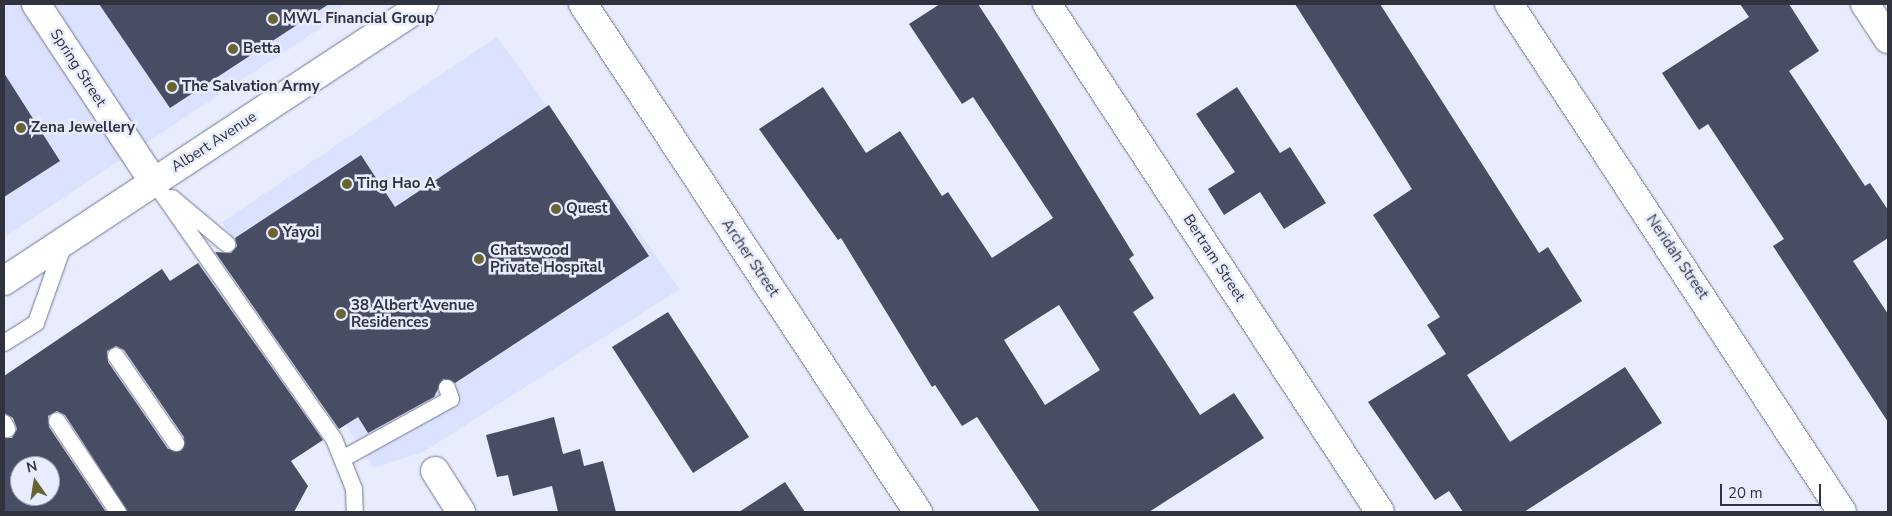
<!DOCTYPE html>
<html>
<head>
<meta charset="utf-8">
<style>
	body { margin:0 }
	#map { position:relative; width:1892px; height:516px; overflow:hidden; background:#e8ecfd; font-family:"Nunito Sans",sans-serif }
	div>[style] { position:absolute }
	.built>* { inset:0; background:#dbe2ff }
	.building>* { inset:0; background:#484d64 }
	.roads { filter:drop-shadow(0 0 1px #717791) drop-shadow(0 0 1px #717791) }
	.lane>* { height:16px; margin:-8px; padding:0 8px; transform-origin:8px; border-radius:8px; background:#fff }
	.street>* { height:28px; margin:-14px; padding:0 14px; transform-origin:14px; border-radius:14px; background:#fff }
	.secondary>* { height:28px; margin:-14px; padding:0 14px; transform-origin:14px; border-radius:14px; background:#fff }
	.dots>* { width:14px; height:14px; translate:-50% -50%; box-sizing:border-box; border:2px solid #e8ecfd; border-radius:50% }
	span { translate:-50% -50%; white-space:nowrap; text-align:center; line-height:1.15; -webkit-text-stroke:5px #e8ecfd; paint-order:stroke }
	.poi-label { font-size:15px; color:#30333e; font-weight:700 }
	.left { translate:0 -50%; text-align:left }
	.street-label { font-size:15px; color:#30333e }
	.frame { position:absolute; inset:0; border:5px solid #30333e; pointer-events:none }
	.north { position:absolute; left:10px; top:456px; width:50px; height:50px; box-sizing:border-box; background:#e8ecfd; border:1px solid #9ea2b1; border-radius:50%; rotate:347deg; font-size:14px; font-weight:700; line-height:20px; text-align:center; color:#30333e }
	.north::after { content:''; display:block; margin:auto; width:18px; height:22px; background:#686532; clip-path:polygon(50% 0,100% 100%,50% 72%,0 100%) }
	.scale { position:absolute; left:1720px; top:484px; width:101px; height:22px; box-sizing:border-box; border:2px solid #30333e; border-top:0; padding-left:6px; font-size:15px; line-height:18px; white-space:nowrap; color:#30333e; -webkit-text-stroke:4px #e8ecfd; paint-order:stroke }
</style>
</head>
<body>
<div id="map">
	<div class="built">
		<div style="clip-path:polygon(4px 4px,344px 4px,319px 29px,4px 237px)"></div>
		<div style="clip-path:polygon(497px 37px,680px 289px,423px 452px,373px 468px,222px 222px)"></div>
	</div>
	<div class="building">
		<div style="clip-path:polygon(99px 4px,329px 4px,170px 108px)"></div>
		<div style="clip-path:polygon(evenodd,940px 4px,978px 4px,1004px 44px,1134px 255px,1129px 259px,1154px 298px,1133px 312px,1200px 415px,1234px 393px,1264px 438px,1149px 512px,1040px 512px,977px 417px,962px 426px,935px 385px,932px 387px,841px 238px,838px 240px,759px 129px,823px 87px,866px 153px,900px 131px,942px 196px,948px 192px,992px 258px,1053px 218px,973px 97px,962px 104px,909px 24px,940px 4px,1059px 305px,1100px 370px,1045px 405px,1004px 340px,1059px 305px)"></div>
		<div style="clip-path:polygon(1295px 4px,1380px 4px,1539px 253px,1548px 247px,1582px 301px,1467px 375px,1510px 442px,1625px 367px,1662px 423px,1524px 512px,1463px 512px,1449px 491px,1435px 500px,1368px 402px,1446px 354px,1427px 325px,1440px 317px,1373px 215px,1412px 189px)"></div>
		<div style="clip-path:polygon(1740px 4px,1789px 4px,1819px 51px,1789px 71px,1865px 186px,1870px 183px,1888px 210px,1888px 238px,1853px 261px,1888px 314px,1888px 422px,1773px 246px,1784px 239px,1708px 124px,1699px 130px,1662px 73px,1749px 17px)"></div>
		<div style="clip-path:polygon(4px 73px,60px 161px,4px 197px)"></div>
		<div style="clip-path:polygon(1237px 87px,1280px 153px,1290px 147px,1326px 203px,1284px 229px,1260px 192px,1224px 215px,1208px 189px,1235px 172px,1196px 114px)"></div>
		<div style="clip-path:polygon(549px 105px,649px 256px,455px 383px,443px 379px,434px 397px,368px 433px,358px 417px,339px 429px,215px 252px,231px 253px,237px 246px,235px 238px,361px 155px,395px 207px)"></div>
		<div style="clip-path:polygon(evenodd,198px 263px,323px 440px,291px 461px,308px 486px,294px 512px,128px 512px,65px 415px,57px 411px,48px 416px,49px 427px,106px 512px,4px 512px,4px 438px,12px 438px,17px 429px,13px 418px,4px 413px,4px 376px,162px 269px,170px 281px,198px 263px,116px 346px,124px 350px,184px 437px,181px 451px,168px 449px,108px 362px,107px 351px,116px 346px,198px 263px,20px 466px,50px 466px,50px 496px,20px 496px,20px 466px)"></div>
		<div style="clip-path:polygon(668px 312px,749px 437px,693px 473px,612px 347px)"></div>
		<div style="clip-path:polygon(554px 417px,563px 454px,580px 449px,584px 466px,603px 461px,616px 512px,558px 512px,552px 486px,513px 496px,508px 475px,497px 477px,486px 435px)"></div>
		<div style="clip-path:polygon(785px 482px,805px 512px,739px 512px)"></div>
	</div>
	<div class="roads">
		<div class="lane">
			<div style="left:154px;top:182px;width:314px;rotate:55deg"></div>
			<div style="left:334px;top:439px;width:54px;rotate:68.2deg"></div>
			<div style="left:354px;top:489px;width:23px;rotate:88deg"></div>
			<div style="left:172px;top:198px;width:72px;rotate:39.9deg"></div>
			<div style="left:4px;top:343px;width:38px;rotate:-32deg"></div>
			<div style="left:36px;top:323px;width:87px;rotate:-70.5deg"></div>
			<div style="left:116px;top:356px;width:106px;rotate:55.4deg"></div>
			<div style="left:57px;top:421px;width:110px;rotate:56.2deg"></div>
			<div style="left:4px;top:423px;width:7px;rotate:63deg"></div>
			<div style="left:344px;top:458px;width:122px;rotate:-28.9deg"></div>
			<div style="left:451px;top:399px;width:12px;rotate:-110deg"></div>
		</div>
		<div class="street">
			<div style="left:36px;top:4px;width:214px;rotate:56.5deg"></div>
			<div style="left:1047px;top:4px;width:607px;rotate:56.75deg"></div>
			<div style="left:1509px;top:4px;width:607px;rotate:56.75deg"></div>
			<div style="left:1865px;top:4px;width:42px;rotate:56.7deg"></div>
			<div style="left:435px;top:471px;width:49px;rotate:57.6deg"></div>
		</div>
		<div class="secondary">
			<div style="left:583px;top:4px;width:609px;rotate:56.6deg"></div>
			<div style="left:4px;top:281px;width:503px;rotate:-33.41deg"></div>
		</div>
	</div>
	<div class="dots">
		<div style="left:273px;top:19px;background:#686532"></div>
		<div style="left:233px;top:49px;background:#686532"></div>
		<div style="left:172px;top:87px;background:#686532"></div>
		<div style="left:21px;top:128px;background:#686532"></div>
		<div style="left:347px;top:184px;background:#686532"></div>
		<div style="left:556px;top:209px;background:#686532"></div>
		<div style="left:273px;top:233px;background:#686532"></div>
		<div style="left:479px;top:259px;background:#686532"></div>
		<div style="left:341px;top:314px;background:#686532"></div>
	</div>
	<div class="poi-label">
		<span class="left" style="left:283px;top:19px">MWL Financial Group</span>
		<span class="left" style="left:243px;top:49px">Betta</span>
		<span class="left" style="left:182px;top:87px">The Salvation Army</span>
		<span class="left" style="left:31px;top:128px">Zena Jewellery</span>
		<span class="left" style="left:357px;top:184px">Ting Hao A</span>
		<span class="left" style="left:566px;top:209px">Quest</span>
		<span class="left" style="left:283px;top:233px">Yayoi</span>
		<span class="left" style="left:490px;top:259px">Chatswood<br>Private Hospital</span>
		<span class="left" style="left:351px;top:314px">38 Albert Avenue<br>Residences</span>
	</div>
	<div class="street-label">
		<span style="left:78px;top:68px;rotate:57deg">Spring Street</span>
		<span style="left:214px;top:142px;rotate:-33deg">Albert Avenue</span>
		<span style="left:1677px;top:257px;rotate:56deg">Neridah Street</span>
		<span style="left:750px;top:258px;rotate:56deg">Archer Street</span>
		<span style="left:1214px;top:258px;rotate:57deg">Bertram Street</span>
	</div>
	<div class="frame"></div>
	<div class="north">N</div>
	<div class="scale">20 m</div>
</div>
</body>
</html>
